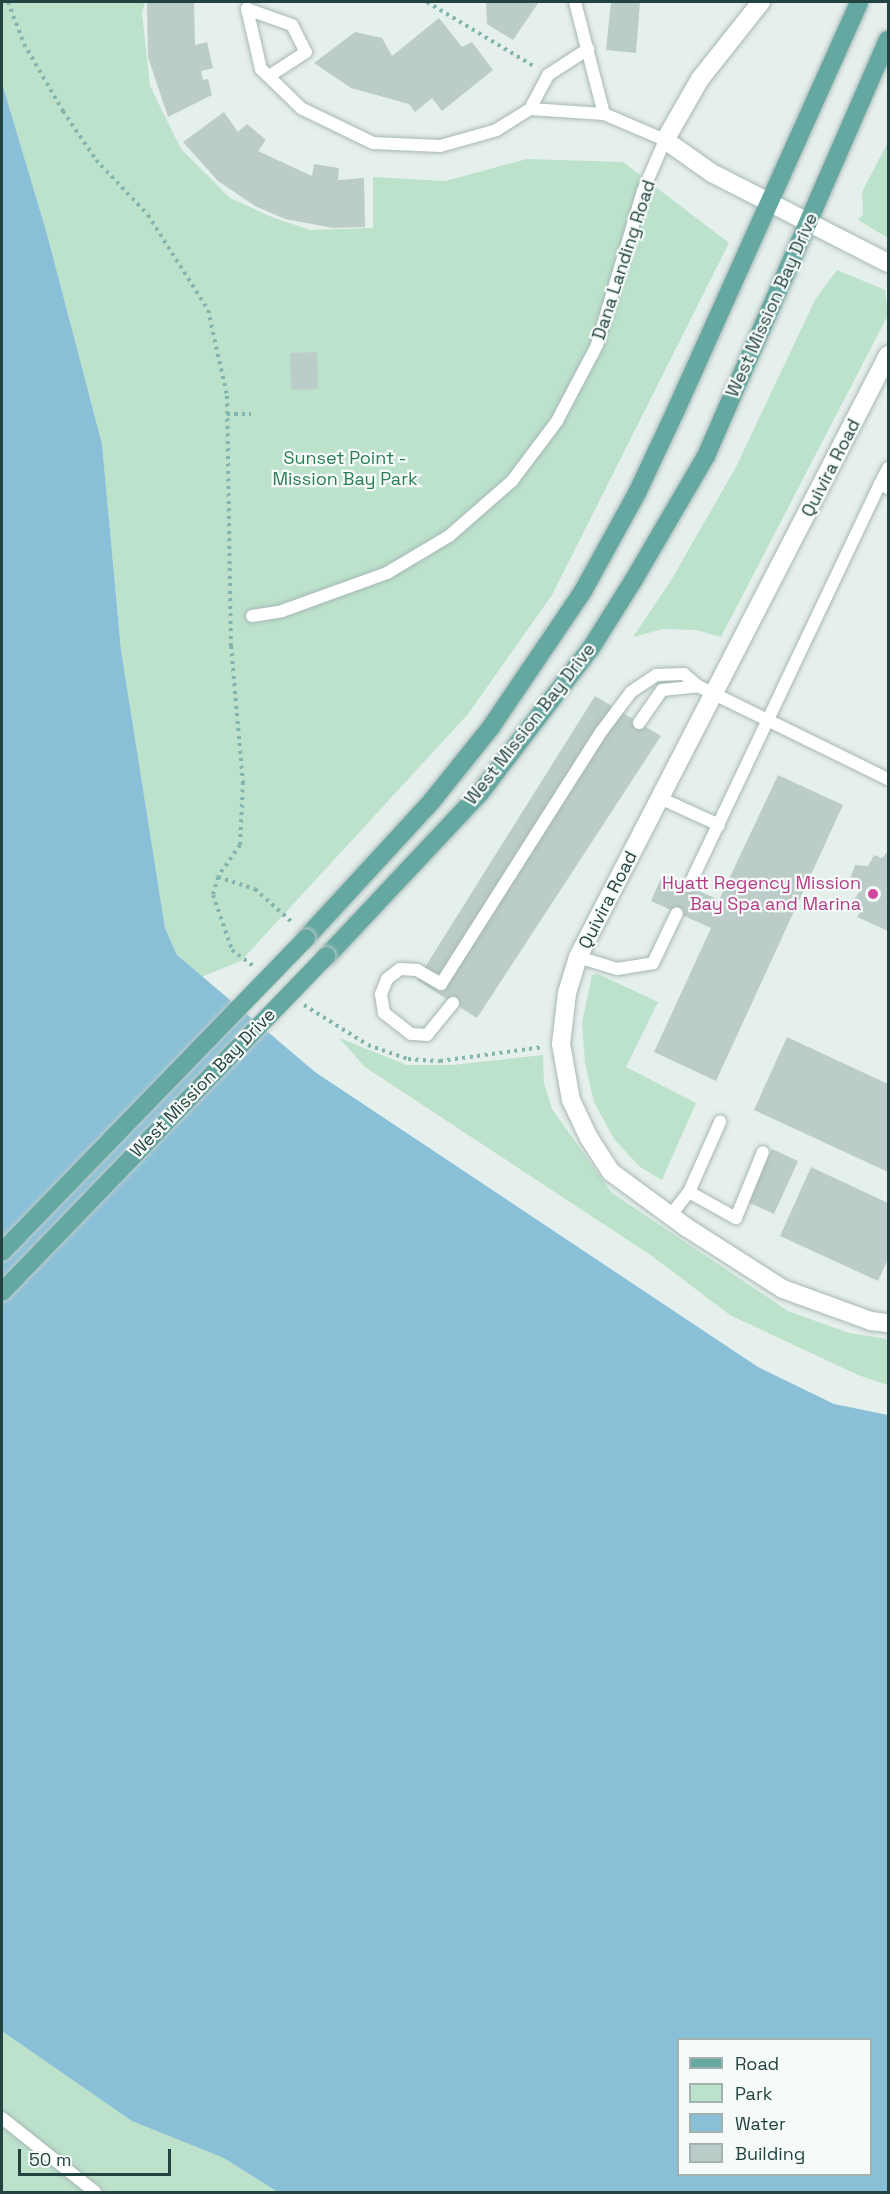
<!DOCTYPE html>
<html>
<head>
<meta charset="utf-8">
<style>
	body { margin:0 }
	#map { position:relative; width:890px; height:2194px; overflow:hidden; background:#e5efec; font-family:"Space Grotesk",sans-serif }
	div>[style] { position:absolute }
	.green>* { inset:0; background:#bce2cc }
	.water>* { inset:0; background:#89c0d8 }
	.building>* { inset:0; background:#bccdc9 }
	.path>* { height:4px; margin-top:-2px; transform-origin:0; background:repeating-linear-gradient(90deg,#82b5ad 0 3px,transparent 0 7.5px) }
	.roads { filter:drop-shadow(0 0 2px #a7b8b5) drop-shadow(0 0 2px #a7b8b5) }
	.lane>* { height:12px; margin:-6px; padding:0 6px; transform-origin:6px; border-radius:6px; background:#fff }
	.secondary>* { height:18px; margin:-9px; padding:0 9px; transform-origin:9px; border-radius:9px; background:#fff }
	.primary>* { height:18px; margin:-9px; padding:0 9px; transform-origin:9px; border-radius:9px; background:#65a8a1 }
	.bridges { filter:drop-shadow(0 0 2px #c1cac9) drop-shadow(0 0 2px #c1cac9) }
	.primary-bridge>* { height:18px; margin:-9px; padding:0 9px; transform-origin:9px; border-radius:9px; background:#65a8a1 }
	.dots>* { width:16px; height:16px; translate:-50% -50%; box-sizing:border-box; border:3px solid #f6fbf9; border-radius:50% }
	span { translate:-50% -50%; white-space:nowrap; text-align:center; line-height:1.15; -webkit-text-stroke:4.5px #f6fbf9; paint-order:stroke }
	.street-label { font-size:18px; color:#22433f }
	.park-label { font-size:18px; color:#287e56 }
	.hotel-label { font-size:18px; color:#b23c85 }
	.right { translate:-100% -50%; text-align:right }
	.frame { position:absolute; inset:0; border:3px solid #22433f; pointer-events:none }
	.legend { position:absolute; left:677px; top:2038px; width:195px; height:138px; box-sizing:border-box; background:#f6fbf9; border:2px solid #a1b1af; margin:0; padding:8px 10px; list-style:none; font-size:18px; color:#22433f }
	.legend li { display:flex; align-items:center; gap:12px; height:30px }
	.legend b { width:30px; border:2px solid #a1b1af }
	.scale { position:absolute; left:18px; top:2149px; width:153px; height:27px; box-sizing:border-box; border:3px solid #22433f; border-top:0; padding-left:8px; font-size:18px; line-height:21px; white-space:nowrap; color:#22433f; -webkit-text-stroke:4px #f6fbf9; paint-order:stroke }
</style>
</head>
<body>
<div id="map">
	<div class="green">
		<div style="clip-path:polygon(2px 2px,145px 2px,142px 13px,150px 86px,181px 149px,230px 198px,274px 218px,311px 230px,373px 228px,373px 177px,445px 181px,527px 159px,623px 162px,729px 243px,552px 595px,468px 714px,241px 961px,201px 977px,177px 955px,165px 928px,121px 650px,102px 444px,47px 234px,2px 83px)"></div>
		<div style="clip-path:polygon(888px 142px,888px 238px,858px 220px,863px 214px,862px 192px)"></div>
		<div style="clip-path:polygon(837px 270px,885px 290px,888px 315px,721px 637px,696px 630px,663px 629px,633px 637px,670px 582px,736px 467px,815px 300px)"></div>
		<div style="clip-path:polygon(598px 974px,658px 1002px,626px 1067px,696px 1103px,662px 1180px,640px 1167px,614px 1139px,594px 1102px,585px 1063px,582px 1023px,592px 975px)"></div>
		<div style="clip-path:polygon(339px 1038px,407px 1065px,452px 1065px,543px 1055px,544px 1083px,552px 1109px,612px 1193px,788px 1311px,849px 1333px,888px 1339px,888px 1385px,858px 1375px,730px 1315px,652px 1256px,365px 1067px)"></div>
		<div style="clip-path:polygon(2px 2000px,286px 2192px,2px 2192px)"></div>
	</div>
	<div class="water">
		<div style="clip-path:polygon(evenodd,2px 83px,47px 234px,102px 444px,121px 650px,165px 928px,177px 955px,315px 1072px,758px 1367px,834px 1404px,888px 1415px,888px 2192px,278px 2192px,224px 2158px,132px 2121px,2px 2031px,2px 83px,678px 2040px,870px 2040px,870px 2174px,678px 2174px,678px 2040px)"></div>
	</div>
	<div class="building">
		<div style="clip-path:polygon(147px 2px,194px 2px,195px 45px,207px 42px,213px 68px,201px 71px,203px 80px,208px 79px,212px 95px,168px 117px,148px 57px)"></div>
		<div style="clip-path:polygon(486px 2px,539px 2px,513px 40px,487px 24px)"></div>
		<div style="clip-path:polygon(611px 2px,640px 2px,636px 53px,606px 50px)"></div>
		<div style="clip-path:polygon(439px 18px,462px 47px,472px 42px,493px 70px,442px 111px,432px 98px,415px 112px,409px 104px,351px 88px,314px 63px,355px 32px,382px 38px,392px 56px)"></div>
		<div style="clip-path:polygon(224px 112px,238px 132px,247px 124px,266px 140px,258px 151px,312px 176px,314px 164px,339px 168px,338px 180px,364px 178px,365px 227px,333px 228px,285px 219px,255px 206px,218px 181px,183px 142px)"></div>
		<div style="clip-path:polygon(317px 352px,318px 389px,291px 390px,290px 353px)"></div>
		<div style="clip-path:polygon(595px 696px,661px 736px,477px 1018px,417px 980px)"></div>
		<div style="clip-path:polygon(778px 775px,843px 805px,716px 1081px,654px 1052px,711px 928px,651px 901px,663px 874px,719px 900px)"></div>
		<div style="clip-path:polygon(888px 851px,888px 931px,857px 917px,863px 908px,854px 899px,861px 890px,850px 879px,855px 865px,868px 866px,874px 855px,882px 858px)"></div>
		<div style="clip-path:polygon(787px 1037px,888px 1084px,888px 1172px,754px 1110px)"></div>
		<div style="clip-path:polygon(772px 1149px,798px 1161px,774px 1214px,748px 1202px)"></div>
		<div style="clip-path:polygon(811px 1167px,888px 1203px,888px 1259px,878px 1281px,780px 1236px)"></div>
	</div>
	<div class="path">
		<div style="left:8px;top:2px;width:45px;rotate:69.1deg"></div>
		<div style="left:24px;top:44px;width:78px;rotate:59.8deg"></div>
		<div style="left:63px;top:111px;width:59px;rotate:56deg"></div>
		<div style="left:96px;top:160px;width:76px;rotate:46.6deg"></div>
		<div style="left:148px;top:215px;width:112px;rotate:57.7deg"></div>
		<div style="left:208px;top:310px;width:88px;rotate:77.5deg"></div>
		<div style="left:227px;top:396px;width:250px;rotate:89.1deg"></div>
		<div style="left:231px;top:646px;width:137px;rotate:85deg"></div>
		<div style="left:243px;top:782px;width:63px;rotate:92.7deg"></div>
		<div style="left:240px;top:845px;width:39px;rotate:125deg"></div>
		<div style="left:218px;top:877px;width:19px;rotate:106deg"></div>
		<div style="left:213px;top:895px;width:58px;rotate:70.9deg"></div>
		<div style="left:232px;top:950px;width:26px;rotate:37deg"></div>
		<div style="left:427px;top:2px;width:126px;rotate:31deg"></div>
		<div style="left:227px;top:414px;width:24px"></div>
		<div style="left:218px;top:877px;width:39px;rotate:18deg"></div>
		<div style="left:255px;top:889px;width:52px;rotate:41.9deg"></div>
		<div style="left:304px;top:1005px;width:75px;rotate:32deg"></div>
		<div style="left:368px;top:1045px;width:42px;rotate:19.3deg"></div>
		<div style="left:408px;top:1059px;width:32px;rotate:4deg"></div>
		<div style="left:440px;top:1061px;width:104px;rotate:-7.7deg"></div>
	</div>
	<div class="roads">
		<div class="lane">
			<div style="left:575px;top:2px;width:116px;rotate:75.5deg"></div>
			<div style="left:530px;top:109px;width:38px;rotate:-62deg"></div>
			<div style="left:548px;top:75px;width:48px;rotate:-33deg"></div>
			<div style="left:880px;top:484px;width:18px;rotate:-63deg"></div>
			<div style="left:252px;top:616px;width:30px;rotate:-9deg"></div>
			<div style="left:282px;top:611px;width:112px;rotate:-19.9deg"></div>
			<div style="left:387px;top:573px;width:72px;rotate:-30.8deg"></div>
			<div style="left:449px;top:536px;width:84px;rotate:-41.1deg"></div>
			<div style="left:512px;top:481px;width:75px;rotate:-53.1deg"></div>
			<div style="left:557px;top:421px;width:86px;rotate:-62.2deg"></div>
			<div style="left:597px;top:345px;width:161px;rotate:-73.4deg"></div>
			<div style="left:643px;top:191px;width:56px;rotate:-66.7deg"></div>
			<div style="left:665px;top:140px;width:66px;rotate:-156.9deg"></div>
			<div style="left:604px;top:114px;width:74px;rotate:-176.1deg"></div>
			<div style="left:530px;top:109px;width:39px;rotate:148deg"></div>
			<div style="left:497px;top:130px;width:59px;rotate:164.3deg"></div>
			<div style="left:440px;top:146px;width:67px;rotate:-177.4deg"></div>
			<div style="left:373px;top:143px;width:80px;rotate:-154.1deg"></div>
			<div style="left:301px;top:108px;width:56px;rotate:-135.7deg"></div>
			<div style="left:261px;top:69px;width:62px;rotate:-103.1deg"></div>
			<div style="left:247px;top:9px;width:48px;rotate:19.6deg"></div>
			<div style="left:292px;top:25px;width:30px;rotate:63deg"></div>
			<div style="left:306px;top:52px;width:44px;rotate:147deg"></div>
			<div style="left:639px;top:723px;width:40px;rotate:-55.1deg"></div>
			<div style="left:662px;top:690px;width:36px;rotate:-6deg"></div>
			<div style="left:660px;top:798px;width:65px;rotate:24.6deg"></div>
			<div style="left:689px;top:886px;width:445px;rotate:-64.6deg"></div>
			<div style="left:880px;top:484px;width:9px;rotate:27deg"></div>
			<div style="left:578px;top:957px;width:41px;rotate:17.1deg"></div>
			<div style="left:617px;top:969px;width:36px;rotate:-9deg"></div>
			<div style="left:653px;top:963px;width:55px;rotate:-64.4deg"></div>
			<div style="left:453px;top:1003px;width:41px;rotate:129.1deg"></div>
			<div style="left:427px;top:1035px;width:16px;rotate:-176deg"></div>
			<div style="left:411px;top:1034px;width:34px;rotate:-142deg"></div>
			<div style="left:384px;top:1013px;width:19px;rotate:-99deg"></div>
			<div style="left:381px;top:994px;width:16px;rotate:-68deg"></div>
			<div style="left:387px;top:979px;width:16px;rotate:-38deg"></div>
			<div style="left:400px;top:969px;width:17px;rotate:3deg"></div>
			<div style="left:417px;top:970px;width:28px;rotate:30deg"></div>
			<div style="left:441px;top:984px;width:299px;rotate:-57.6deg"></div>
			<div style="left:601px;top:732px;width:50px;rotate:-53.1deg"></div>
			<div style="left:631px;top:692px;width:30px;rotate:-34deg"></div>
			<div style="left:656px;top:675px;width:28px;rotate:-2deg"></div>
			<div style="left:684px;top:674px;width:18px;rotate:41deg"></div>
			<div style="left:698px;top:686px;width:212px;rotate:26.1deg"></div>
			<div style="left:689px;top:1192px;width:54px;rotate:29deg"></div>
			<div style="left:736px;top:1218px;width:71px;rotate:-67.8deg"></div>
			<div style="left:670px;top:1216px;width:31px;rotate:-52deg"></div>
			<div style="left:689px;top:1192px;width:77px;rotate:-66.1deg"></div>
			<div style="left:2px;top:2118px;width:119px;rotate:38.5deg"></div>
		</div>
		<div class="secondary">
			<div style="left:761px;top:2px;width:98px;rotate:128.4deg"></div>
			<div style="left:700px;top:79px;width:70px;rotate:119.8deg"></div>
			<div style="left:665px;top:140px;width:57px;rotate:35.1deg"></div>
			<div style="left:712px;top:173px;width:198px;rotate:27.1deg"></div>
			<div style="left:888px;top:355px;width:677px;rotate:117.25deg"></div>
			<div style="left:578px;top:957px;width:38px;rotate:107deg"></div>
			<div style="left:567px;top:993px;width:51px;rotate:96.7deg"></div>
			<div style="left:561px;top:1044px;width:57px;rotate:79.9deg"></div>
			<div style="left:571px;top:1100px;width:42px;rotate:64.7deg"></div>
			<div style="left:589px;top:1138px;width:40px;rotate:57.1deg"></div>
			<div style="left:611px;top:1172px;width:93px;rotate:36.3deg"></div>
			<div style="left:686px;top:1227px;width:115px;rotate:32.6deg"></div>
			<div style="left:783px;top:1289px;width:94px;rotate:20deg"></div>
			<div style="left:871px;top:1321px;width:17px;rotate:7deg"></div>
		</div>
		<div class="primary">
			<div style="left:306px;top:938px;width:185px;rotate:-47.4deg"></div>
			<div style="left:431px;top:802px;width:96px;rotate:-51.3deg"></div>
			<div style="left:491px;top:727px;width:164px;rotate:-55.9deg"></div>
			<div style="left:583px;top:591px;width:112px;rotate:-61.1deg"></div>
			<div style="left:637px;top:493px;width:92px;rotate:-64.8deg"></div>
			<div style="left:676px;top:410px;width:447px;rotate:-65.8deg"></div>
			<div style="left:327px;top:956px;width:224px;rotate:-46.8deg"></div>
			<div style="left:480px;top:793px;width:183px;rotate:-52.6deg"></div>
			<div style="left:591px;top:648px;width:79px;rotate:-57.9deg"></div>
			<div style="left:633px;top:581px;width:145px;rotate:-59.7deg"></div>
			<div style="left:706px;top:456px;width:454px;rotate:-66.4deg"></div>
		</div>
	</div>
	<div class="bridges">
		<div class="primary-bridge">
			<div style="left:2px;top:1252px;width:437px;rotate:-45.9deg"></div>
			<div style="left:2px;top:1292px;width:467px;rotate:-46deg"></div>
		</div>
	</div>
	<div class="dots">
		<div style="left:873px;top:894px;background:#d1479c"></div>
	</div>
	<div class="street-label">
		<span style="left:624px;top:260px;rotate:-72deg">Dana Landing Road</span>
		<span style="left:772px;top:305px;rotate:-66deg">West Mission Bay Drive</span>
		<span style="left:831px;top:468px;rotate:-63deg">Quivira Road</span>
		<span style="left:530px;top:724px;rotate:-52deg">West Mission Bay Drive</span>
		<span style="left:608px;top:900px;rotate:-63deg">Quivira Road</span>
		<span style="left:203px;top:1083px;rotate:-46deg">West Mission Bay Drive</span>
	</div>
	<div class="park-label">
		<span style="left:345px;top:469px">Sunset Point -<br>Mission Bay Park</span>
	</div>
	<div class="hotel-label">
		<span class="right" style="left:861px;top:894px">Hyatt Regency Mission<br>Bay Spa and Marina</span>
	</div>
	<div class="frame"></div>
	<ul class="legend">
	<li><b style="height:8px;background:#65a8a1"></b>Road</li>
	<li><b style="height:16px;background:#bce2cc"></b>Park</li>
	<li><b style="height:16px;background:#89c0d8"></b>Water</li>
	<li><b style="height:16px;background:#bccdc9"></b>Building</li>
	</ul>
	<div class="scale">50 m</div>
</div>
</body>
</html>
